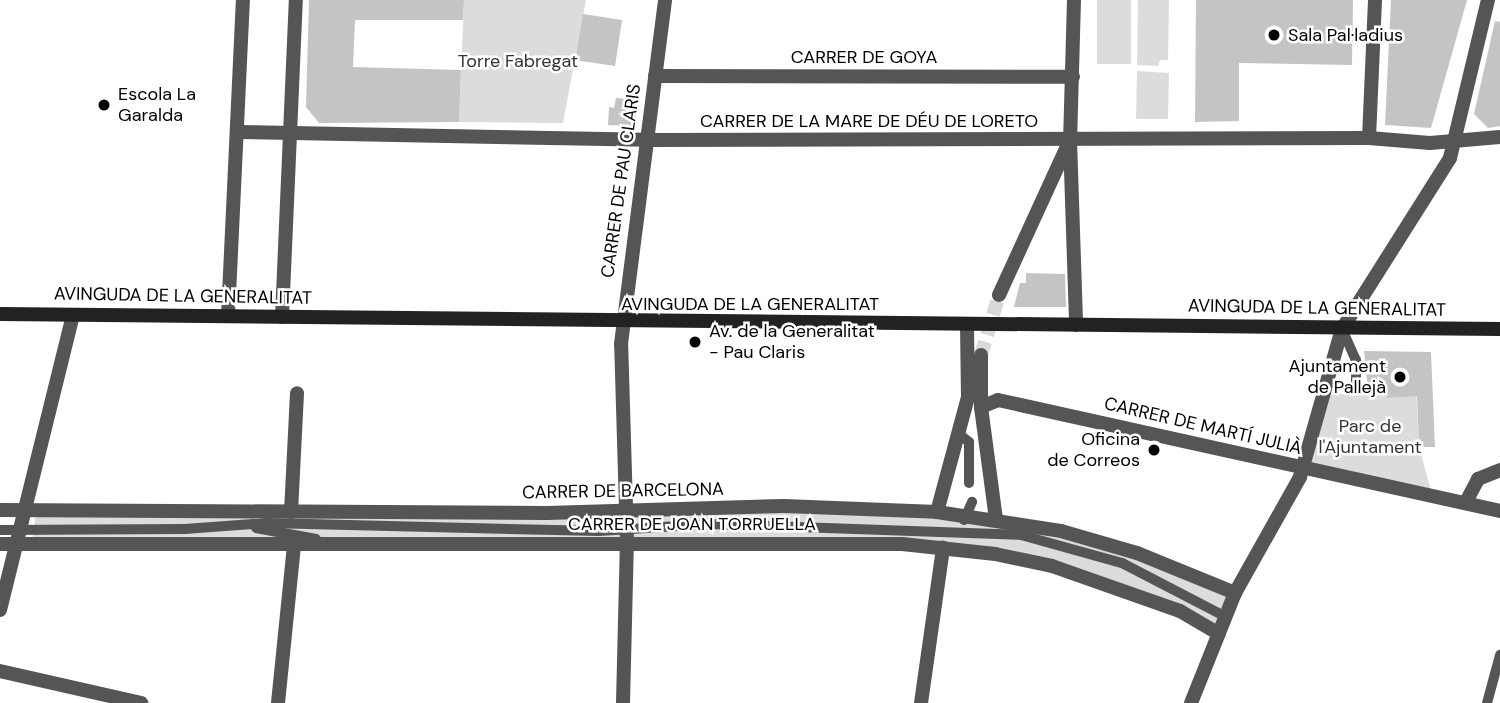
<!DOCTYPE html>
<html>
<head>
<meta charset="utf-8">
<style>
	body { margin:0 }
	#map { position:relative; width:1500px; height:703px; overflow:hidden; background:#fff; font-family:"DM Sans",sans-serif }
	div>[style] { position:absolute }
	.green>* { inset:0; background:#dcdcdc }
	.building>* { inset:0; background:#c4c4c4 }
	.minor-tunnel>* { height:14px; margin-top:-7px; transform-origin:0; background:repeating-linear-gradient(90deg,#d9d9d9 0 14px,transparent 0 21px) }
	.pedestrian>* { height:10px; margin:-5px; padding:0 5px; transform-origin:5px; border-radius:5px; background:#555 }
	.minor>* { height:14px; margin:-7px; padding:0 7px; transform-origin:7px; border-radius:7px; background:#555 }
	.secondary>* { height:14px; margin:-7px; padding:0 7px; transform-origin:7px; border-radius:7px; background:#222 }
	.dots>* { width:19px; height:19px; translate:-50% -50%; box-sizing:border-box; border:4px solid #fff; border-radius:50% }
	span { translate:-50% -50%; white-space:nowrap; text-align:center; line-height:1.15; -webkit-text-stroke:5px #fff; paint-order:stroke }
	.poi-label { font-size:18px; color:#000 }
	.left { translate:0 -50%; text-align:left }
	.right { translate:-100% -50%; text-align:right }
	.street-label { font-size:18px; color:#000 }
	.park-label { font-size:18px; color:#333 }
</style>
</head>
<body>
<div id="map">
	<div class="green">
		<div style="clip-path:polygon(464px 0,586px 0,563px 123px,459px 122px)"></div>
		<div style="clip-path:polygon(1097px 0,1131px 0,1131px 64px,1097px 64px)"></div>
		<div style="clip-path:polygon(1138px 0,1169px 0,1168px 60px,1160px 60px,1158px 66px,1137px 65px)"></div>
		<div style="clip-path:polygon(1137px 71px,1169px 73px,1168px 119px,1136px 119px)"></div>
		<div style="clip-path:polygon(1416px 387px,1419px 447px,1432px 494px,1301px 468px,1322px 393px,1355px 395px,1368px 389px)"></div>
		<div style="clip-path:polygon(36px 511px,902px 511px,1061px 531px,1235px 593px,1219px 634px,1052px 566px,902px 544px,32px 544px)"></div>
	</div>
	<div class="building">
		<div style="clip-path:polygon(309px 0,464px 0,463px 20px,355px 20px,353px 67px,461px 70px,459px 122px,319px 123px,306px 107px)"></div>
		<div style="clip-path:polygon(1196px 0,1353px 0,1352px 65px,1239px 63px,1239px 121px,1195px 122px)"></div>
		<div style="clip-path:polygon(1391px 0,1467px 0,1431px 128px,1385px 125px)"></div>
		<div style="clip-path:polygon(583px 14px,622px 20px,615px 66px,575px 60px)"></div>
		<div style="clip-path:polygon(1495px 21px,1500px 22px,1500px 126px,1488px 128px,1474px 114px)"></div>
		<div style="clip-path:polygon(616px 98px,638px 100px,634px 126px,608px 125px,609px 107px,614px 108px)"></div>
		<div style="clip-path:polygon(1026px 273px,1065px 274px,1066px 307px,1014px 307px,1020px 283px,1026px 283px)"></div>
		<div style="clip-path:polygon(1364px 351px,1431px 352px,1435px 447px,1419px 447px,1417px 396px,1387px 398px,1383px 390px,1368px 389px)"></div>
	</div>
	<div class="minor-tunnel">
		<div style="left:981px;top:355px;width:63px;rotate:-73.3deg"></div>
	</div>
	<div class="pedestrian">
		<div style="left:1342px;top:329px;width:34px;rotate:66deg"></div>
		<div style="left:1356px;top:360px;width:25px;rotate:90deg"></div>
		<div style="left:959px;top:434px;width:13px;rotate:39deg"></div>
		<div style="left:969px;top:442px;width:41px;rotate:90deg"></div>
		<div style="left:964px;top:520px;width:20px;rotate:-66deg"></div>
		<div style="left:256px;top:528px;width:61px;rotate:10.4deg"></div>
		<div style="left:0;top:530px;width:185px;rotate:-0.3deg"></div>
		<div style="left:185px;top:529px;width:82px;rotate:-4.2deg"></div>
		<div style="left:267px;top:523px;width:332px;rotate:1.4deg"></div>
		<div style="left:599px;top:531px;width:111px;rotate:-3.6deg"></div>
		<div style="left:710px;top:524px;width:311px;rotate:2deg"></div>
		<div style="left:1021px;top:535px;width:105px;rotate:15.5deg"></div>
		<div style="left:1122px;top:563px;width:117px;rotate:27.4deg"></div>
		<div style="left:1487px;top:703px;width:50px;rotate:-74.8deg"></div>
	</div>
	<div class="minor">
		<div style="left:1074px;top:0;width:140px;rotate:91.6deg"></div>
		<div style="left:1070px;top:140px;width:185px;rotate:88.1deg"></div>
		<div style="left:655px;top:76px;width:418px;rotate:0.1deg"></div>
		<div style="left:237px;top:132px;width:409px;rotate:1.1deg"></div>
		<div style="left:646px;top:140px;width:723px;rotate:-0.16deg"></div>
		<div style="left:1369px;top:138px;width:61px;rotate:4.7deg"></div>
		<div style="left:1430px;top:143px;width:70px;rotate:-4.9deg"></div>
		<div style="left:1369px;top:138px;width:138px;rotate:-87.5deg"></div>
		<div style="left:999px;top:295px;width:166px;rotate:-65.4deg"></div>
		<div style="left:228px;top:316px;width:316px;rotate:-87.3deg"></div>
		<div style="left:282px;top:317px;width:317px;rotate:-87.5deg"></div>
		<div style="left:981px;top:355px;width:52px;rotate:90deg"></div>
		<div style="left:981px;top:407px;width:114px;rotate:82.4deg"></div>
		<div style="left:981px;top:407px;width:18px;rotate:-22deg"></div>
		<div style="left:998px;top:400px;width:514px;rotate:12.47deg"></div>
		<div style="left:1467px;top:500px;width:24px;rotate:-62deg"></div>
		<div style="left:1478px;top:479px;width:24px;rotate:-22deg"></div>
		<div style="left:0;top:510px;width:547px;rotate:0.31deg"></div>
		<div style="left:547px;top:513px;width:237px;rotate:-1.7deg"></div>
		<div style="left:784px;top:506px;width:153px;rotate:2.2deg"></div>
		<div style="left:937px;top:512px;width:125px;rotate:8.7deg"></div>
		<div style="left:1061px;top:531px;width:79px;rotate:16.1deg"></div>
		<div style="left:1137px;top:553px;width:106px;rotate:22.2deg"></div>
		<div style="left:291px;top:512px;width:119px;rotate:-87.1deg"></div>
		<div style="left:937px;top:512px;width:119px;rotate:-74.9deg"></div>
		<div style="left:968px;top:397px;width:73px;rotate:-90.8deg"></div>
		<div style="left:0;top:544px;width:902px"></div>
		<div style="left:902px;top:544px;width:94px;rotate:6.1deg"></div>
		<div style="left:995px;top:554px;width:58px;rotate:11.9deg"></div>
		<div style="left:1052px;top:566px;width:136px;rotate:19.4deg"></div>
		<div style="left:1180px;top:611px;width:45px;rotate:30.5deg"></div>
		<div style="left:0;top:610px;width:304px;rotate:-76.1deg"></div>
		<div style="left:0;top:671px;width:145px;rotate:12.8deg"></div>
		<div style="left:278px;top:703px;width:159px;rotate:-84.2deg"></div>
		<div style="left:623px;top:703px;width:162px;rotate:-88.6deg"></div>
		<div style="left:627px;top:541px;width:197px;rotate:-91.7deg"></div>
		<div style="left:621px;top:344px;width:347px;rotate:-82.7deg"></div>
		<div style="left:921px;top:703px;width:157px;rotate:-81.9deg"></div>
		<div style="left:1191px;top:703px;width:118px;rotate:-68.2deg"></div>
		<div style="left:1235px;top:593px;width:133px;rotate:-60.7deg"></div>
		<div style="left:1300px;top:477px;width:154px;rotate:-74.2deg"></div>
		<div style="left:1342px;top:329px;width:202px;rotate:-57.7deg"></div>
		<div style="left:1450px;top:158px;width:163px;rotate:-76.5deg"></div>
	</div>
	<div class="secondary">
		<div style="left:0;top:314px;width:1500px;rotate:0.57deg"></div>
	</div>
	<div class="dots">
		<div style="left:1274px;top:35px;background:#000"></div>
		<div style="left:104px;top:105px;background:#000"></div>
		<div style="left:695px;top:342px;background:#000"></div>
		<div style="left:1400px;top:377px;background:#000"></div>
		<div style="left:1154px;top:450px;background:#000"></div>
	</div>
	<div class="poi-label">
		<span class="left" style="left:1288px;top:35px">Sala Pal·ladius</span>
		<span class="left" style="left:118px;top:105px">Escola La<br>Garalda</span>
		<span class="left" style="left:709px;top:342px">Av. de la Generalitat<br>- Pau Claris</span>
		<span class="right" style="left:1386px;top:377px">Ajuntament<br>de Pallejà</span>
		<span class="right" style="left:1140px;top:450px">Oficina<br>de Correos</span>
	</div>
	<div class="street-label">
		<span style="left:864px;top:57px">CARRER DE GOYA</span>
		<span style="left:869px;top:121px">CARRER DE LA MARE DE DÉU DE LORETO</span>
		<span style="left:621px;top:181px;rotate:-82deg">CARRER DE PAU CLARIS</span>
		<span style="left:183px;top:296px;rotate:1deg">AVINGUDA DE LA GENERALITAT</span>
		<span style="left:750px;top:304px">AVINGUDA DE LA GENERALITAT</span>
		<span style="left:1317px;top:308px;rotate:1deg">AVINGUDA DE LA GENERALITAT</span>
		<span style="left:1203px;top:426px;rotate:13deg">CARRER DE MARTÍ JULIÀ</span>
		<span style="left:623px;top:491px;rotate:-1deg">CARRER DE BARCELONA</span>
		<span style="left:692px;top:524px">CARRER DE JOAN TORRUELLA</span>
	</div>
	<div class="park-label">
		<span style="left:518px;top:61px">Torre Fabregat</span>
		<span style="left:1370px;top:437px">Parc de<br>l'Ajuntament</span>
	</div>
</div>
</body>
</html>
